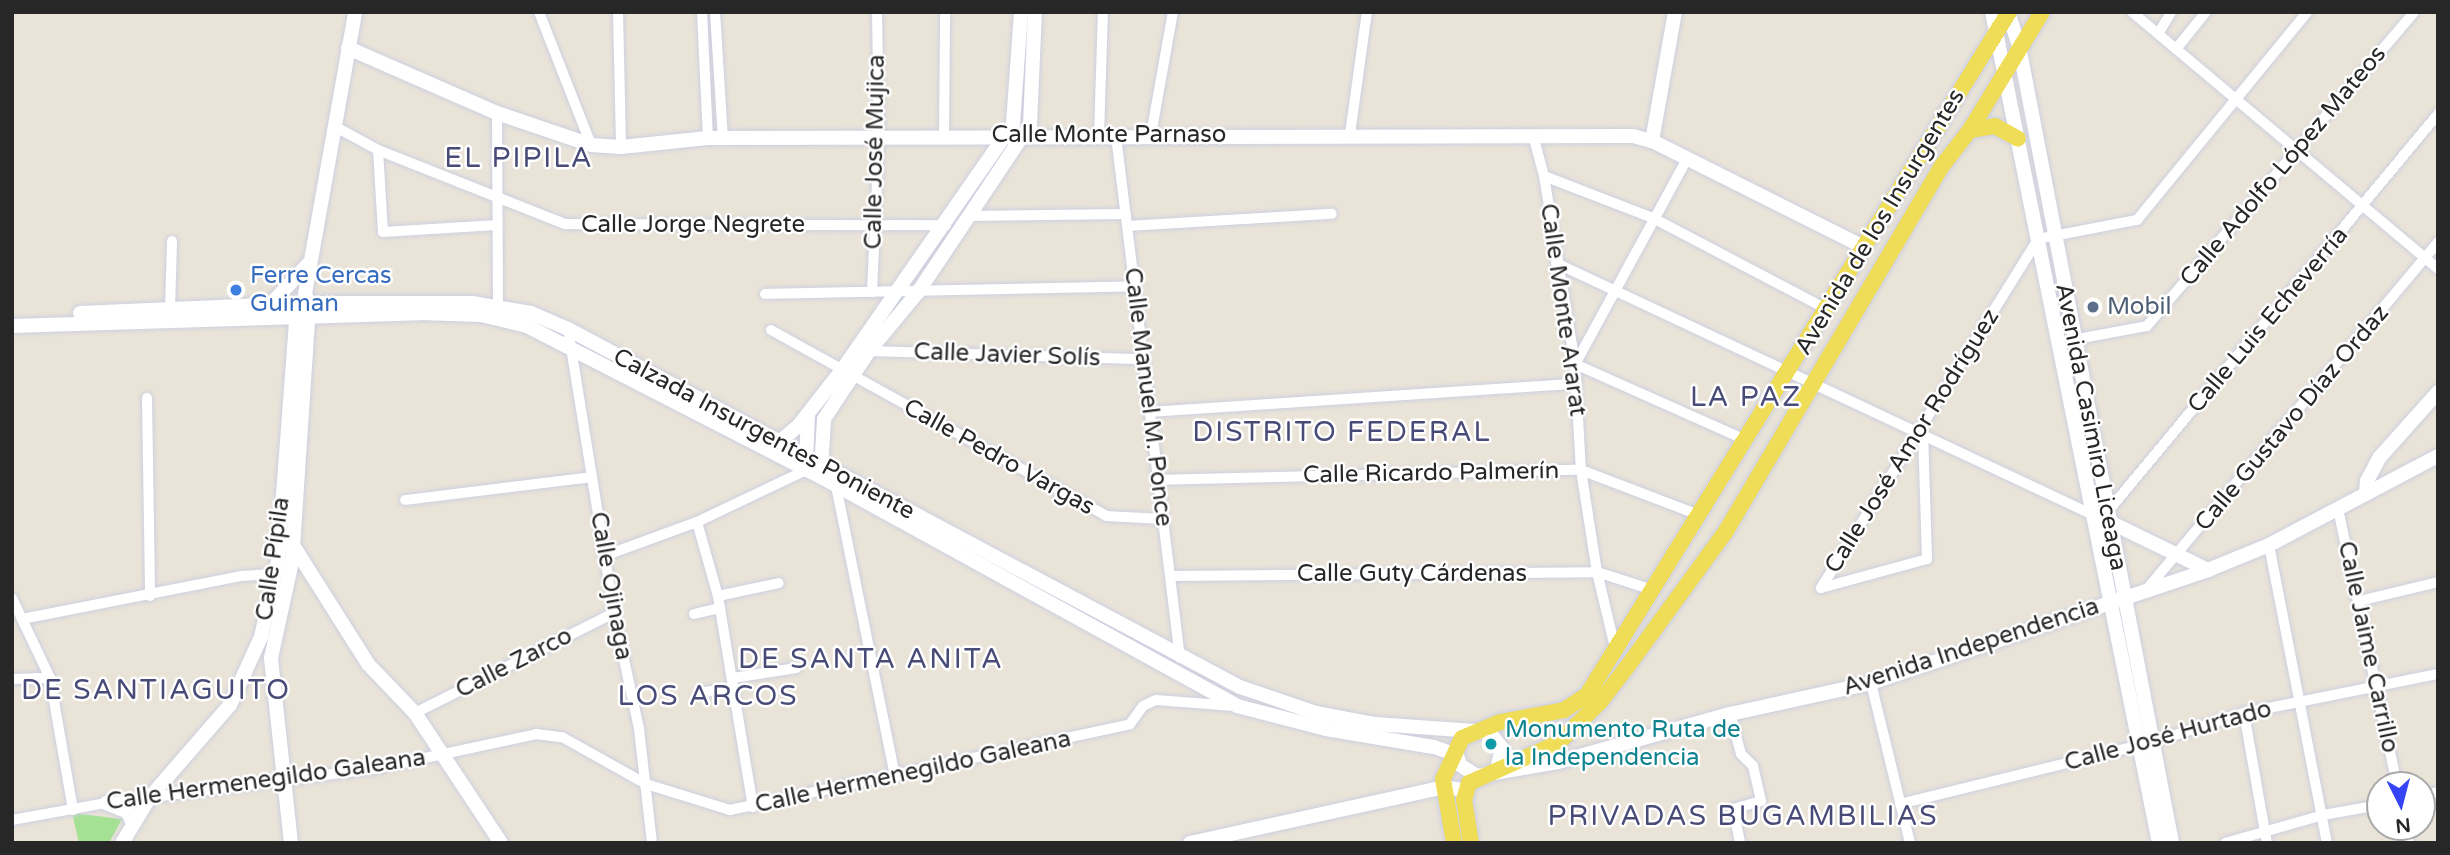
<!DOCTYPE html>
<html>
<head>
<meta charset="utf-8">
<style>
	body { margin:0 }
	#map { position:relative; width:2450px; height:855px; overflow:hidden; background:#eae4d8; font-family:"Varela Round",sans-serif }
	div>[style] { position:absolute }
	.green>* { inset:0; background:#a5e194 }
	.roads { filter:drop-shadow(0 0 2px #cdcfe0) drop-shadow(0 0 2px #cdcfe0) }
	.street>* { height:10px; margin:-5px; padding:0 5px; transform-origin:5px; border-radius:5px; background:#fff }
	.secondary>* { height:14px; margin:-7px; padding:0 7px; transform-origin:7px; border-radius:7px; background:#fff }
	.primary>* { height:16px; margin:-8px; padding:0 8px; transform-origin:8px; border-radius:8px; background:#efdd58 }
	.dots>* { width:19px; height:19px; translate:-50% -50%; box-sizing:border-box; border:4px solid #fff; border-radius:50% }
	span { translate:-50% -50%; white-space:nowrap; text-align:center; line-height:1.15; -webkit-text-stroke:5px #fff; paint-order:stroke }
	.street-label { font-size:24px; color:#272727 }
	.shop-label { font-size:24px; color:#366cbe }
	.left { translate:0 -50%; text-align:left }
	.service-label { font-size:24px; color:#4e5e75 }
	.culture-label { font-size:24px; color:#0d838f }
	.quarter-label { font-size:28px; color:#484b77; letter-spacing:2px }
	.frame { position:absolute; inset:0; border:14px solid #272727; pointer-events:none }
	.north { position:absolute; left:2366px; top:771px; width:70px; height:70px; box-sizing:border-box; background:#fff; border:2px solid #a9a9a9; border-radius:50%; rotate:174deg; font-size:19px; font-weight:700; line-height:28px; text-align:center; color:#272727 }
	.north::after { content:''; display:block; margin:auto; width:24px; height:32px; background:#3644f8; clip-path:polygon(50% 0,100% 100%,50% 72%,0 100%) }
</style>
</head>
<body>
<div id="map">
	<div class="green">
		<div style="clip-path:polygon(72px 813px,122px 819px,109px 843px,79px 843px)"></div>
	</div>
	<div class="roads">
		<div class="street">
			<div style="left:539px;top:12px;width:143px;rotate:68.6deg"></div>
			<div style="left:618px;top:12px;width:135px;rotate:88.7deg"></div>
			<div style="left:702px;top:12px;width:126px;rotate:87.3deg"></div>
			<div style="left:715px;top:12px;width:126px;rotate:86.4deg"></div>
			<div style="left:2132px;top:12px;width:400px;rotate:40deg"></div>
			<div style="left:2158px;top:34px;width:26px;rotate:-59deg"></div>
			<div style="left:2176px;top:49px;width:48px;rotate:-51deg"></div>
			<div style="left:497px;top:113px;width:192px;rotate:89.7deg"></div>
			<div style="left:334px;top:126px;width:50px;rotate:28.6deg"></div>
			<div style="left:378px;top:150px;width:201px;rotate:21.6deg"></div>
			<div style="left:565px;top:224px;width:381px;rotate:0.2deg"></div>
			<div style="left:1350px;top:134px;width:123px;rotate:-82.1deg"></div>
			<div style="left:1151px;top:135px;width:125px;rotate:-79.9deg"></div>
			<div style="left:1533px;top:135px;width:42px;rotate:75deg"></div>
			<div style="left:1544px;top:176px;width:191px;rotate:80.6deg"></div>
			<div style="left:1575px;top:364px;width:106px;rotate:86.8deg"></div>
			<div style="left:1581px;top:470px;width:103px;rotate:81.1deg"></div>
			<div style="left:1597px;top:572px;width:82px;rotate:76.6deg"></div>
			<div style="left:944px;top:136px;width:124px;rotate:-89.5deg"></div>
			<div style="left:1099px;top:136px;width:124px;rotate:-88.2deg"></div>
			<div style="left:1116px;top:136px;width:526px;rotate:83.01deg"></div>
			<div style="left:378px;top:150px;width:82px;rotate:86.5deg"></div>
			<div style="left:383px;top:232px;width:114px;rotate:-3.5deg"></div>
			<div style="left:1687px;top:159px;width:234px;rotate:118.6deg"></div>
			<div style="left:1575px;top:364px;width:182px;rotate:24deg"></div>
			<div style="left:1544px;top:176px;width:117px;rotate:21.1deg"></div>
			<div style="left:1653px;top:218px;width:195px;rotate:27.7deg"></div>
			<div style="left:967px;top:216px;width:159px;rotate:-0.7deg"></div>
			<div style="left:1127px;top:226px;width:205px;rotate:-3.4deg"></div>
			<div style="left:1556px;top:263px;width:591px;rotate:25.13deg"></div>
			<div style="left:2091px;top:514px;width:18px;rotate:-13deg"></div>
			<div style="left:2109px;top:510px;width:515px;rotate:-50.28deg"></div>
			<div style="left:872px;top:292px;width:154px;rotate:-87.4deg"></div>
			<div style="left:879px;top:138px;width:126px;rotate:-90.9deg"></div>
			<div style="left:765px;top:294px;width:370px;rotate:-1.2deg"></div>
			<div style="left:170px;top:309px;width:68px;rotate:-88.3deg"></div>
			<div style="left:568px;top:329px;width:288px;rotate:80.8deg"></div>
			<div style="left:614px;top:613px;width:119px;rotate:77.8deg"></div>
			<div style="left:639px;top:729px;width:115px;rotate:83.5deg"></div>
			<div style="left:771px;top:330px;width:383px;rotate:29deg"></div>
			<div style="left:1106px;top:516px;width:57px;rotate:3deg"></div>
			<div style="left:2072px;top:340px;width:76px;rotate:-10.6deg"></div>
			<div style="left:2147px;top:326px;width:412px;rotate:-49.6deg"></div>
			<div style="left:869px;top:351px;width:275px;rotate:1.7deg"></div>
			<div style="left:147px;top:398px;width:198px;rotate:89.1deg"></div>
			<div style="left:1150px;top:412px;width:428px;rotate:-3.8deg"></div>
			<div style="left:1158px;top:480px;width:423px;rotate:-1.4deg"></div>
			<div style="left:1581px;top:470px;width:123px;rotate:20.9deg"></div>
			<div style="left:836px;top:486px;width:297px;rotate:78.5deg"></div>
			<div style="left:405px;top:500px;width:188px;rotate:-7deg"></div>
			<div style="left:2338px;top:509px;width:282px;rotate:77.9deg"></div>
			<div style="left:697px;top:522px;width:77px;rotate:74.2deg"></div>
			<div style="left:718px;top:596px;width:214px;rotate:80.6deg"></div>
			<div style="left:2269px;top:545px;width:304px;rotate:79deg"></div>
			<div style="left:604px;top:556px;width:99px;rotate:-20.1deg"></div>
			<div style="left:697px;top:522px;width:121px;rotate:-25.5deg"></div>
			<div style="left:1171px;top:576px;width:426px;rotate:-0.5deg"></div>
			<div style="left:1597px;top:572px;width:56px;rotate:17.8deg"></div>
			<div style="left:1821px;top:588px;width:411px;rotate:-58.1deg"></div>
			<div style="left:2038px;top:239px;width:101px;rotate:-10.9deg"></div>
			<div style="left:2137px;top:220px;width:269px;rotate:-50.7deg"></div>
			<div style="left:1821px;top:588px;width:110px;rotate:-15.3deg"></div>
			<div style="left:1927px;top:559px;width:124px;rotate:-91.8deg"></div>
			<div style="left:2147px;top:589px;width:453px;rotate:-50deg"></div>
			<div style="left:718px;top:596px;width:62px;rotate:-12deg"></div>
			<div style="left:12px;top:598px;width:89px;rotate:64.6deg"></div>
			<div style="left:50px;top:678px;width:134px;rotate:80.1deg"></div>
			<div style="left:2359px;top:601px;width:81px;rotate:-13.5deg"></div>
			<div style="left:694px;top:614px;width:27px;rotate:-13deg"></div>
			<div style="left:22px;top:619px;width:224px;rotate:-11.1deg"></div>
			<div style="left:242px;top:576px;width:32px;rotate:-4deg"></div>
			<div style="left:733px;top:678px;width:64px;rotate:-9deg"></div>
			<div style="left:12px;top:679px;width:38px;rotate:-2deg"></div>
			<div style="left:1871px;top:683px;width:165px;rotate:76.3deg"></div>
			<div style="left:699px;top:693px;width:36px;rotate:-9deg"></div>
			<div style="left:415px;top:713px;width:223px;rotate:-26.7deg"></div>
			<div style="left:2244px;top:713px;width:132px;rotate:80deg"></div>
			<div style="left:1730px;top:714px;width:41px;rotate:74.6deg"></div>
			<div style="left:1741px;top:754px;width:17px;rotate:45deg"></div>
			<div style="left:1753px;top:766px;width:36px;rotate:77deg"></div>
			<div style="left:1761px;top:801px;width:29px;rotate:164deg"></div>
			<div style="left:1733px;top:809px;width:35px;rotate:78deg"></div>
			<div style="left:2422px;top:796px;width:16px;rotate:-14deg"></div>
			<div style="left:1900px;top:804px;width:260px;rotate:-13.8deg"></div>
			<div style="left:2153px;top:742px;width:96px;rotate:-17.7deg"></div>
			<div style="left:2244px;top:713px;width:198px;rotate:-11.4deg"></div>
			<div style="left:12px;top:820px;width:96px;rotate:-10.3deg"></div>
			<div style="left:106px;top:803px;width:274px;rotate:-7.3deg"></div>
			<div style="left:378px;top:768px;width:162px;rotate:-12.1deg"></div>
			<div style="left:536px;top:734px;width:26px;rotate:7deg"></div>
			<div style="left:562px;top:737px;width:96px;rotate:29.2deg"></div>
			<div style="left:646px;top:784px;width:88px;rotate:17.2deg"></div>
			<div style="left:730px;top:810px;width:409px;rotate:-12.1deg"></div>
			<div style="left:1130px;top:724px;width:22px;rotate:-54deg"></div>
			<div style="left:1143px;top:706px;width:14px;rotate:-25deg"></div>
			<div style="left:1156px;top:700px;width:78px;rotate:4.4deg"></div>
			<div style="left:2406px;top:827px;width:16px;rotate:79deg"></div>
			<div style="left:2225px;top:843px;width:102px;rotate:-15.9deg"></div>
			<div style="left:2323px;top:815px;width:58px;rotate:-10deg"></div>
		</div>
		<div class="secondary">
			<div style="left:1992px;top:12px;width:848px;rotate:78.64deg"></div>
			<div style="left:2008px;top:12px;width:36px;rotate:72deg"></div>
			<div style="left:2019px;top:46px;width:812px;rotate:79.13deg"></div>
			<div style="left:348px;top:48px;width:163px;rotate:23.6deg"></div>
			<div style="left:497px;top:113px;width:99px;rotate:18.8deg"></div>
			<div style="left:591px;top:145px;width:30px;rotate:4deg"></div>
			<div style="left:621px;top:147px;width:87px;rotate:-5.9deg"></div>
			<div style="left:708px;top:138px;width:925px;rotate:-0.12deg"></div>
			<div style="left:1633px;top:136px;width:20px;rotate:15deg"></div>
			<div style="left:1652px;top:141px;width:237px;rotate:26.6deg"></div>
			<div style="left:1652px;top:141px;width:131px;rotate:-79.9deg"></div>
			<div style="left:270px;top:305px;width:57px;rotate:-47.1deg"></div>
			<div style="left:80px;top:313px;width:229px;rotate:-2.5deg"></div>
			<div style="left:309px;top:303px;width:163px"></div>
			<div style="left:472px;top:303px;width:60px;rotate:9.6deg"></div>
			<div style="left:531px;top:313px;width:40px;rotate:23.4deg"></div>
			<div style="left:568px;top:329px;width:761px;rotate:28.05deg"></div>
			<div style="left:1240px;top:687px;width:80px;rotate:18.9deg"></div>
			<div style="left:1316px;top:713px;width:60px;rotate:10.6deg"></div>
			<div style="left:1375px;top:724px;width:114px;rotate:4deg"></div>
			<div style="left:1489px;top:732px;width:21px;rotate:51deg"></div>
			<div style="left:1502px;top:748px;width:22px;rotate:103deg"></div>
			<div style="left:12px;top:326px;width:408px;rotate:-1.8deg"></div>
			<div style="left:420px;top:313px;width:61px;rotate:1.9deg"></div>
			<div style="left:481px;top:315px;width:47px;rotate:13.4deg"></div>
			<div style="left:527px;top:326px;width:331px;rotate:27.2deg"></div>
			<div style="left:821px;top:477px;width:475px;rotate:28.8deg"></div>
			<div style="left:1237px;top:706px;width:92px;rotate:14.5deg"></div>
			<div style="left:1326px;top:729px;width:109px;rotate:9.5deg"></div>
			<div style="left:1434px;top:747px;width:24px;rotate:19deg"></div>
			<div style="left:1457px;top:755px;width:10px;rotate:73deg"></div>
			<div style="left:1460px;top:765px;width:20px;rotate:33deg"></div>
			<div style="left:1477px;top:776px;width:82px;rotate:-9.8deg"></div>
			<div style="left:1558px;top:762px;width:179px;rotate:-15.6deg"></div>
			<div style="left:1730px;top:714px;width:144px;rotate:-12.4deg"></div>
			<div style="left:1871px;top:683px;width:355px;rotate:-18.5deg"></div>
			<div style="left:2208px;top:570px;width:66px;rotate:-22.3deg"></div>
			<div style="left:2269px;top:545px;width:191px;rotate:-27.8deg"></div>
			<div style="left:779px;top:442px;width:26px;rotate:-40deg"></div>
			<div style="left:799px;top:425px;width:70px;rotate:-52deg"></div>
			<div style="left:842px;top:370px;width:300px;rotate:-55.2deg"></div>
			<div style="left:1013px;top:124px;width:112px;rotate:-85.9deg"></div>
			<div style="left:806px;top:462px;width:48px;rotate:-87.6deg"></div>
			<div style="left:821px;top:470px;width:51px;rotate:-86.6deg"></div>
			<div style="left:824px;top:419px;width:82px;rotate:-56.5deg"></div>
			<div style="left:869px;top:351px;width:77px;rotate:-50.3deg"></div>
			<div style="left:918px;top:292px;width:201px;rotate:-56.2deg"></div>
			<div style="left:1030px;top:125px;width:113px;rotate:-87.5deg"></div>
			<div style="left:2366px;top:494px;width:13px;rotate:-86deg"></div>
			<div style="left:2367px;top:481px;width:27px;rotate:-62deg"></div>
			<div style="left:2380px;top:457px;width:87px;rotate:-48.3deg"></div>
			<div style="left:2106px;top:520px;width:114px;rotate:26.1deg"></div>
			<div style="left:291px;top:542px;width:144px;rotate:57.7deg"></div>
			<div style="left:368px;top:664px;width:68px;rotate:46.2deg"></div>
			<div style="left:415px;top:713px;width:156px;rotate:56.5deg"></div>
			<div style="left:106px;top:803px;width:24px;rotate:22deg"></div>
			<div style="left:128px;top:812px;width:13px;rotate:67deg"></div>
			<div style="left:122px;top:843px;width:54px;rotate:-58.7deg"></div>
			<div style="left:150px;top:797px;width:122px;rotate:-49deg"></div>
			<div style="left:230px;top:705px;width:75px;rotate:-65.5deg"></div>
			<div style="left:261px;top:637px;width:78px;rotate:-77.4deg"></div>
			<div style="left:278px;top:561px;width:255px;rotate:-85.7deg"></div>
			<div style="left:291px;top:843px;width:186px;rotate:-96.2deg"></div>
			<div style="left:271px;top:658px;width:98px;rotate:-77.7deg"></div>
			<div style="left:292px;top:562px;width:260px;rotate:-86.2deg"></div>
			<div style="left:309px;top:303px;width:10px;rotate:-114deg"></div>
			<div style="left:305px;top:294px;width:286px;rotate:-79.9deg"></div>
			<div style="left:1190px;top:843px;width:260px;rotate:-12.4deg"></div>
			<div style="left:1444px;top:787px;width:20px;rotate:9deg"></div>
		</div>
		<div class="primary">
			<div style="left:1970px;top:130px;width:25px;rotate:-9deg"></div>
			<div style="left:1995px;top:126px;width:26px;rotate:29deg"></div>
			<div style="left:1454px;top:843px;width:65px;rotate:-99.8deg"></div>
			<div style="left:1443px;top:779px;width:45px;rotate:-65.1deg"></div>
			<div style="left:1462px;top:738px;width:41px;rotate:-22.8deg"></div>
			<div style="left:1500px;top:722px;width:65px;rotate:-10.6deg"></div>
			<div style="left:1564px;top:710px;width:27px;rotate:-33deg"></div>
			<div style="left:1587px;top:695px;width:803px;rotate:-58.29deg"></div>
			<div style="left:1471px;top:843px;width:44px;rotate:-99.2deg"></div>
			<div style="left:1464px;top:800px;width:18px;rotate:-74deg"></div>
			<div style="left:1469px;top:783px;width:98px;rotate:-24.2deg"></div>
			<div style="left:1558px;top:743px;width:59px;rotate:-44.3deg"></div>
			<div style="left:1600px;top:702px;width:44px;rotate:-52.4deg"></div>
			<div style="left:1627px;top:667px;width:168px;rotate:-53.9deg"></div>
			<div style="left:1726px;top:531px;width:424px;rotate:-59.4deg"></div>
			<div style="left:1942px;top:166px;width:46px;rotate:-52.1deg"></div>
			<div style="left:1970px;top:130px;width:138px;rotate:-58.6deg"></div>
		</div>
	</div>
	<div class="dots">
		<div style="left:236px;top:290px;background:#3f7fe0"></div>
		<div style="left:2093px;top:307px;background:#5c6f8a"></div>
		<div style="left:1491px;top:744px;background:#0f9aa8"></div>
	</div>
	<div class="street-label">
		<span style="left:1109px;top:135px">Calle Monte Parnaso</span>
		<span style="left:875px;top:152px;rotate:-89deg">Calle José Mujica</span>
		<span style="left:2283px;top:166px;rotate:-50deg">Calle Adolfo López Mateos</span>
		<span style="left:1880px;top:222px;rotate:-59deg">Avenida de los Insurgentes</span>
		<span style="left:693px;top:225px">Calle Jorge Negrete</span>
		<span style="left:1563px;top:310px;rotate:82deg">Calle Monte Ararat</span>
		<span style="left:2268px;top:320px;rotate:-50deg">Calle Luis Echeverría</span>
		<span style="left:1007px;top:355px;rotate:2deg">Calle Javier Solís</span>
		<span style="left:1148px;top:397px;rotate:83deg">Calle Manuel M. Ponce</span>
		<span style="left:2292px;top:418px;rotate:-50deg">Calle Gustavo Díaz Ordaz</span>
		<span style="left:2091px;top:427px;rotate:79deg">Avenida Casimiro Liceaga</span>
		<span style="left:764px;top:434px;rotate:28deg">Calzada Insurgentes Poniente</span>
		<span style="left:1912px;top:441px;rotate:-58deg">Calle José Amor Rodríguez</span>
		<span style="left:999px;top:457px;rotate:29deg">Calle Pedro Vargas</span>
		<span style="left:1431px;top:473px;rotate:-1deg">Calle Ricardo Palmerín</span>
		<span style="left:273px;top:559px;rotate:-82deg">Calle Pípila</span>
		<span style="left:1412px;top:574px">Calle Guty Cárdenas</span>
		<span style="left:611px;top:586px;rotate:80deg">Calle Ojinaga</span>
		<span style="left:1971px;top:647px;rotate:-18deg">Avenida Independencia</span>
		<span style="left:2368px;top:647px;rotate:78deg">Calle Jaime Carrillo</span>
		<span style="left:514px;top:663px;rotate:-27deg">Calle Zarco</span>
		<span style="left:2168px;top:736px;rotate:-15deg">Calle José Hurtado</span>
		<span style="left:913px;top:772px;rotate:-12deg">Calle Hermenegildo Galeana</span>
		<span style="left:266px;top:780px;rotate:-8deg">Calle Hermenegildo Galeana</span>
	</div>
	<div class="shop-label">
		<span class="left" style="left:250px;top:290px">Ferre Cercas<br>Guiman</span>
	</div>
	<div class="service-label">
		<span class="left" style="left:2107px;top:307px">Mobil</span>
	</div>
	<div class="culture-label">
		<span class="left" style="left:1505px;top:744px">Monumento Ruta de<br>la Independencia</span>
	</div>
	<div class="quarter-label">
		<span style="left:519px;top:158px">EL PIPILA</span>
		<span style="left:1746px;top:397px">LA PAZ</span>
		<span style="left:1342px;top:432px">DISTRITO FEDERAL</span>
		<span style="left:871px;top:659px">DE SANTA ANITA</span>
		<span style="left:156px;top:690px">DE SANTIAGUITO</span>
		<span style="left:708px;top:696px">LOS ARCOS</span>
		<span style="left:1743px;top:816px">PRIVADAS BUGAMBILIAS</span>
	</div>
	<div class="frame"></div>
	<div class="north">N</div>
</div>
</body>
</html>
